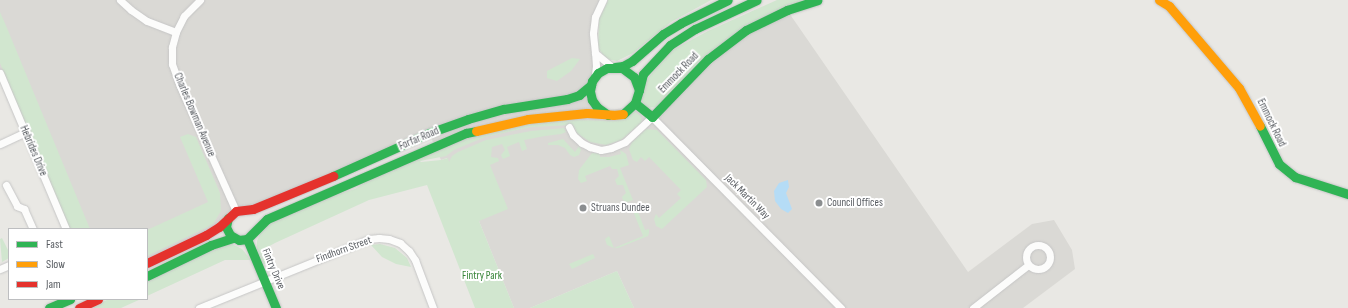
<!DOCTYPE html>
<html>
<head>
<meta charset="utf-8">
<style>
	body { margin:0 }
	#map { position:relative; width:1348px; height:308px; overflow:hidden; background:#e9e8e4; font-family:"Sofia Sans Condensed",sans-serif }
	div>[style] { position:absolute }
	.industrial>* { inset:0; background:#dad9d5 }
	.green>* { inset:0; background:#d1e6cf }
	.water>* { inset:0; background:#b5dcf6 }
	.roads { filter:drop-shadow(0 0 1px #c6c6c6) drop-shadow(0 0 1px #c6c6c6) }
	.street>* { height:7px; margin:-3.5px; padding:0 3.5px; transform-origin:3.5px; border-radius:3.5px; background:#fcfcfb }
	.street>.ring { margin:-3.5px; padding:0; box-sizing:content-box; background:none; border:7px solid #fcfcfb; border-radius:50% }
	.fast>* { height:9px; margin:-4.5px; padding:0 4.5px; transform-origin:4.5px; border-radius:4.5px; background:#30b455 }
	.slow>* { height:9px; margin:-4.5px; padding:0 4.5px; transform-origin:4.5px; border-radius:4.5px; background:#ff9f0a }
	.jam>* { height:9px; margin:-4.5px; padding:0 4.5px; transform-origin:4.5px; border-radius:4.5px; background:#e5322d }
	.dots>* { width:11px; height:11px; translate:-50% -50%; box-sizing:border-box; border:2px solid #fff; border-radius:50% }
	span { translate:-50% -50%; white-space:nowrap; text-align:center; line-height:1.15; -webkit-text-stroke:4px #fff; paint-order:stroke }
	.street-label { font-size:11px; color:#595d62 }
	.poi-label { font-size:11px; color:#595d62 }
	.left { translate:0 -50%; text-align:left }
	.park-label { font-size:11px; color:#368437 }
	.legend { position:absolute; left:8px; top:228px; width:140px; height:72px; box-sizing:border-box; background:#fff; border:1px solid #bdbec0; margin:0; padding:5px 7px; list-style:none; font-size:12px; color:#595d62 }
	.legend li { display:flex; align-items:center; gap:8px; height:20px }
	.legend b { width:20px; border:1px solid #bdbec0 }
</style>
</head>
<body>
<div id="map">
	<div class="industrial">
		<div style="clip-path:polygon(0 0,603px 0,596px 17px,595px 53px,607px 68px,592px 81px,601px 111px,633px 107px,648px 122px,708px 59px,746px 30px,787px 10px,968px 272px,1032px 224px,1054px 220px,1072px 250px,1075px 269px,1023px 308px,634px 308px,617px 271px,530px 308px,514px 308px,479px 221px,472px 223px,447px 158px,441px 160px,429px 133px,242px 210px,147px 263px,147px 229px,66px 229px,0 73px)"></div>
	</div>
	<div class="green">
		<div style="clip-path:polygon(608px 0,711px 0,671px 22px,633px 53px,617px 61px,606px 59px,598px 48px,599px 19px)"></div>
		<div style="clip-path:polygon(777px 0,808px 0,744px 29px,656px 107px,647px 108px,640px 101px,644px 83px,669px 52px,708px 31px)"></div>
		<div style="clip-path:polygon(0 12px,7px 28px,90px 229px,70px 229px,0 63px)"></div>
		<div style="clip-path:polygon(572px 58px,580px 59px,571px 71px,557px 81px,547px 78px,547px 71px)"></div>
		<div style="clip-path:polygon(634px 112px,640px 115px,642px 122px,621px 140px,606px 145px,590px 142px,577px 133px,573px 125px,531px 127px,485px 137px,454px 150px,446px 156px,420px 161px,421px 162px,441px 160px,448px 158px,449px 162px,452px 156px,458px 152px,486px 140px,531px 131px,564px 128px,566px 132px,561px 134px,545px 136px,524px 140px,527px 149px,522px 151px,519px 142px,507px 147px,510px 156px,503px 159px,501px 155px,505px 150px,502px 144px,492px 147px,491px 157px,498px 158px,499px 161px,490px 165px,508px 209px,479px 221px,514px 308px,475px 308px,427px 185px,369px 200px,275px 243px,262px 250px,267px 263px,263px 265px,257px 250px,257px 241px,261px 231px,280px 217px,324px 198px,355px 189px,375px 176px,455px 142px,531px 123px,574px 120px,615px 121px)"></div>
		<div style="clip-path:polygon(646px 129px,657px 130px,706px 180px,707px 187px,662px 229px,656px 226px,654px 219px,656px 214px,659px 218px,681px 198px,677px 194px,681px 190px,649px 157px,645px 161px,641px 157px,637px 162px,633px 160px,629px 149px,632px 142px)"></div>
		<div style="clip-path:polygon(188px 134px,196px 137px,220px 193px,221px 211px,213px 224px,206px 228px,147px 256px,147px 230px,208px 202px,180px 137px)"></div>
		<div style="clip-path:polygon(563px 139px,575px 152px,579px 146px,581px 150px,579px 155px,574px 157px,570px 155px,565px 148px,558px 145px,548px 145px,548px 143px)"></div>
		<div style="clip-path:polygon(620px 150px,626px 154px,629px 165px,620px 168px,633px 200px,627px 202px,623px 200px,622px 197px,626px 193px,623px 185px,617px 185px,615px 180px,619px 176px,617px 169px,612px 169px,610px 166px,585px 176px,587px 181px,581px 183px,578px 179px,579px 170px,592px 153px,600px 153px,600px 157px,609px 157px,621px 154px)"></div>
		<div style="clip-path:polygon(635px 204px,645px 230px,649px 229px,649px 233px,648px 236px,618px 248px,614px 248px,607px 245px,605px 239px,609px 236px,614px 248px,643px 236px,631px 206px)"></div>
		<div style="clip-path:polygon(2px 238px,9px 252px,9px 258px,2px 262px,0 239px)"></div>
		<div style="clip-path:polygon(232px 244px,242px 249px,251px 260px,225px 260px,147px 296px,147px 281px,217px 247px)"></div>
		<div style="clip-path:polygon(380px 244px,395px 248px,407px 258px,411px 267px,396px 264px,382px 257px,371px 245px)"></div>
		<div style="clip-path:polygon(593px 254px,595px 258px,572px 269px,569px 264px)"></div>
		<div style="clip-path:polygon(617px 271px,634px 308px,530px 308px)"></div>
		<div style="clip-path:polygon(109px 299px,141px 299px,121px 308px,90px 308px)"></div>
	</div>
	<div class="water">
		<div style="clip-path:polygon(788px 180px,789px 187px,786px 193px,792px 209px,788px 213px,781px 209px,775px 201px,774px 191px,779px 183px)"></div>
	</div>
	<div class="roads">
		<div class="street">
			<div style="left:120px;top:0;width:15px;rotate:42deg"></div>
			<div style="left:131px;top:10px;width:19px;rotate:35deg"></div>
			<div style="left:147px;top:21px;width:31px;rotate:21deg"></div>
			<div style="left:200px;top:0;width:23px;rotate:135deg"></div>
			<div style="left:184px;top:16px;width:18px;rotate:117deg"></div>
			<div style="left:176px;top:32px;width:16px;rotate:105deg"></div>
			<div style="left:172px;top:47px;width:17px;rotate:90deg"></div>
			<div style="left:172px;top:64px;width:23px;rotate:70deg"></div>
			<div style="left:180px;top:86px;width:137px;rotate:65.9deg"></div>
			<div style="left:595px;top:53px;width:20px;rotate:-96deg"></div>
			<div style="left:593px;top:33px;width:16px;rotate:-83deg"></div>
			<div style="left:595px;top:17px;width:19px;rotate:-65deg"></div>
			<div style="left:0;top:73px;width:169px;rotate:67.1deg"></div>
			<div style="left:595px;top:75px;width:9px;rotate:-84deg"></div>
			<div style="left:596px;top:66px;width:13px;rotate:-94deg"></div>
			<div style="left:595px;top:53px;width:22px;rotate:39deg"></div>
			<div style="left:569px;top:127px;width:9px;rotate:63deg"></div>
			<div style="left:573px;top:135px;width:12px;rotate:42deg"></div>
			<div style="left:582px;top:143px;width:9px;rotate:27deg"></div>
			<div style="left:590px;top:147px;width:11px;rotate:15deg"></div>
			<div style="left:601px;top:150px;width:10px;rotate:-11deg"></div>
			<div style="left:611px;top:148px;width:15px;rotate:-23deg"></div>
			<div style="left:625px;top:142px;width:37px;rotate:-43deg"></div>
			<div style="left:652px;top:117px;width:269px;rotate:45.3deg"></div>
			<div style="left:0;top:144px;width:29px;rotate:-25deg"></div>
			<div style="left:6px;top:185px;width:24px;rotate:62deg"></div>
			<div style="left:17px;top:206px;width:8px;rotate:23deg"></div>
			<div style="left:24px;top:209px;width:22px;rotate:66deg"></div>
			<div class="ring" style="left:1026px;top:245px;width:17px;height:17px"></div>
			<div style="left:0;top:269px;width:10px;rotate:-24deg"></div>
			<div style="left:199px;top:308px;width:183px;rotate:-22.1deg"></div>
			<div style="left:369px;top:239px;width:10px;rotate:-6deg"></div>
			<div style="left:379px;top:238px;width:10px;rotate:6deg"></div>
			<div style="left:389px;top:239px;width:12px;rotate:20deg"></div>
			<div style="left:400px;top:243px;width:12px;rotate:42deg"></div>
			<div style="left:409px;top:251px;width:11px;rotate:56deg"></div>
			<div style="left:415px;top:260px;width:51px;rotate:69.4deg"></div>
			<div style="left:973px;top:308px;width:70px;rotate:-38deg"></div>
		</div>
		<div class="fast">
			<div style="left:615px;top:67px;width:8px;rotate:-7deg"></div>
			<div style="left:623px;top:66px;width:10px;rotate:-29deg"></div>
			<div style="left:632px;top:61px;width:41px;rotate:-41.1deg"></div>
			<div style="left:663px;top:34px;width:21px;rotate:-31deg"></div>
			<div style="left:681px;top:23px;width:52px;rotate:-26.1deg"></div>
			<div style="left:639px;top:90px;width:16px;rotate:-76deg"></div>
			<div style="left:643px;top:74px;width:40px;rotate:-47deg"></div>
			<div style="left:670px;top:45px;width:30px;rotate:-33deg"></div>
			<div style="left:695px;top:29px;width:68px;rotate:-25.1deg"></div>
			<div style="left:635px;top:103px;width:22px;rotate:39deg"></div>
			<div style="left:652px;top:117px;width:81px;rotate:-46deg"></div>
			<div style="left:708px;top:59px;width:48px;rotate:-37.3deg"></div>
			<div style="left:746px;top:30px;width:46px;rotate:-26deg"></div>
			<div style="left:787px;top:10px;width:32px;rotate:-18deg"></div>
			<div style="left:608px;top:115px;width:14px;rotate:-144deg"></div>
			<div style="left:597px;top:107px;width:9px;rotate:-126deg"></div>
			<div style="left:592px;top:100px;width:9px;rotate:-103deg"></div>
			<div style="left:590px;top:91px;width:10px;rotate:-79deg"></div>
			<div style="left:592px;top:81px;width:10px;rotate:-53deg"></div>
			<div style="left:598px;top:73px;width:10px;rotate:-29deg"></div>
			<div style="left:607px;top:68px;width:15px"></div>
			<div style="left:622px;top:68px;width:15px;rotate:37deg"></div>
			<div style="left:634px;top:77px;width:14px;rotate:69deg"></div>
			<div style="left:639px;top:90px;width:14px;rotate:107deg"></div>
			<div style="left:635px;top:103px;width:16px;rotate:137deg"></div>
			<div style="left:1260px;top:126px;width:42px;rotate:63.4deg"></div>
			<div style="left:1279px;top:164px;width:21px;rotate:39deg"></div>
			<div style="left:1295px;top:177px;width:56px;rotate:17.8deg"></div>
			<div style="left:333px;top:176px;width:105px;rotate:-24.1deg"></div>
			<div style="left:429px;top:133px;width:41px;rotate:-19.7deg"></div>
			<div style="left:468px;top:119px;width:37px;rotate:-16deg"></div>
			<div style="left:504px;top:109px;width:64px;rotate:-9deg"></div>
			<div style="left:567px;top:99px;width:13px;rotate:-18deg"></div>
			<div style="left:579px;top:95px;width:16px;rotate:-40deg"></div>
			<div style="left:228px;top:218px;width:9px;rotate:103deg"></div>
			<div style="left:226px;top:227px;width:9px;rotate:63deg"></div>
			<div style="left:230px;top:235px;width:10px;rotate:29deg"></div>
			<div style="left:239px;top:240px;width:8px;rotate:-7deg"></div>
			<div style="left:247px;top:239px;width:28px;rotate:-45deg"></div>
			<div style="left:267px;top:219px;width:217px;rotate:-23.4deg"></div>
			<div style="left:466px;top:133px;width:10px;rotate:-11deg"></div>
			<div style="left:247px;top:239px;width:75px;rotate:67.2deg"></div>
			<div style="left:147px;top:276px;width:71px;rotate:-25.8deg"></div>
			<div style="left:211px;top:245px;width:23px;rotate:-18deg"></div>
			<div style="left:49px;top:308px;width:23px;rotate:-23deg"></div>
		</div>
		<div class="slow">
			<div style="left:1159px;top:0;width:12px;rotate:31deg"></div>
			<div style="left:1169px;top:6px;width:108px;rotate:49.5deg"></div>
			<div style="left:1239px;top:88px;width:43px;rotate:61.1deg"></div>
			<div style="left:476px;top:131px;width:53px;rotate:-13deg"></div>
			<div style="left:528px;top:119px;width:59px;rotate:-5.8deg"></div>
			<div style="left:587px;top:113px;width:26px;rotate:4deg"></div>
			<div style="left:613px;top:115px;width:10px;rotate:-6deg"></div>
		</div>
		<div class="jam">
			<div style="left:147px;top:263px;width:65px;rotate:-25.4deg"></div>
			<div style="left:206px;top:235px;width:15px;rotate:-32deg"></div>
			<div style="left:219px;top:227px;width:23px;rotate:-43deg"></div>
			<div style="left:236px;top:211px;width:17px;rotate:-7deg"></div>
			<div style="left:253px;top:209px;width:87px;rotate:-22.4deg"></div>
			<div style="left:79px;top:308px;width:21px;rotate:-25deg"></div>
		</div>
	</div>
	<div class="dots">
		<div style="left:819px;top:203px;background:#8b8e90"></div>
		<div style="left:583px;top:208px;background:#8b8e90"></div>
	</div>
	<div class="street-label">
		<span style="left:679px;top:73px;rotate:-46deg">Emmock Road</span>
		<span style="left:194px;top:115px;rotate:67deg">Charles Bowman Avenue</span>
		<span style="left:1271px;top:123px;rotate:64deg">Emmock Road</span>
		<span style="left:419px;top:139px;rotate:-23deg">Forfar Road</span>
		<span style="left:33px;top:151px;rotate:67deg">Hebrides Drive</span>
		<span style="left:747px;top:197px;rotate:45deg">Jack Martin Way</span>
		<span style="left:344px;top:250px;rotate:-20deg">Findhorn Street</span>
		<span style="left:273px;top:269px;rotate:67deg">Fintry Drive</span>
	</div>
	<div class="poi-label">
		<span class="left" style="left:827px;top:203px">Council Offices</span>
		<span class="left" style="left:591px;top:208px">Struans Dundee</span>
	</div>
	<div class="park-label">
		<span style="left:482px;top:276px">Fintry Park</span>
	</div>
	<ul class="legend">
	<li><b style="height:5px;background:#30b455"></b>Fast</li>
	<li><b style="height:5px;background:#ff9f0a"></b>Slow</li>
	<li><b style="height:5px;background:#e5322d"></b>Jam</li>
	</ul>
</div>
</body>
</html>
